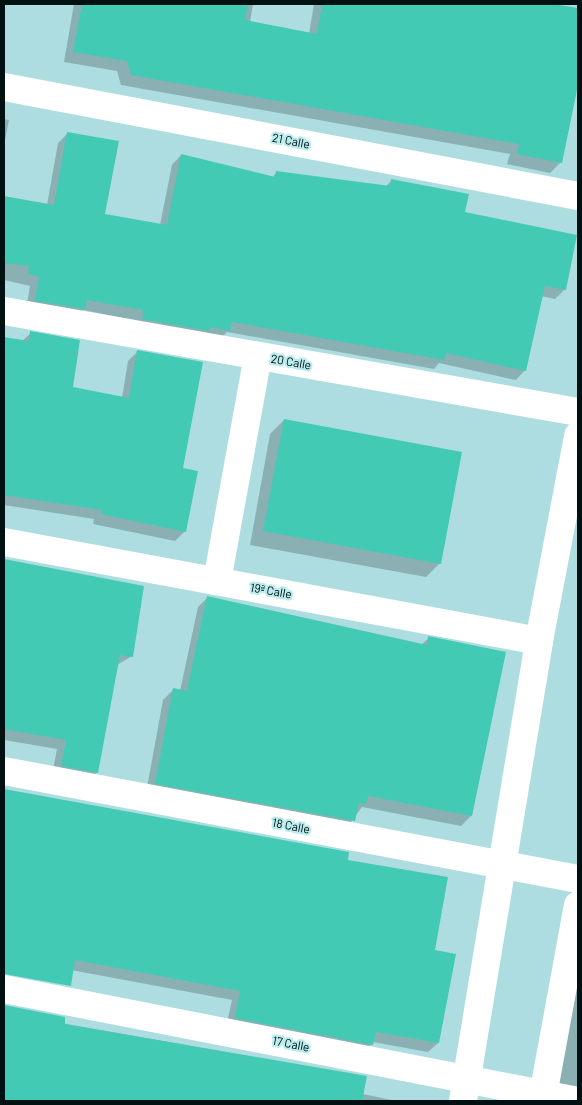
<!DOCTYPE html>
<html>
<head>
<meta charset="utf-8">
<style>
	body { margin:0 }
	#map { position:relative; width:582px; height:1105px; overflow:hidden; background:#addde0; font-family:Barlow,sans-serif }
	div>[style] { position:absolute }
	.shadow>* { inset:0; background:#0003 }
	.building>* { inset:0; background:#42cab4 }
	.street>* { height:28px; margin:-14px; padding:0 14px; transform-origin:14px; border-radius:14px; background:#fff }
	span { translate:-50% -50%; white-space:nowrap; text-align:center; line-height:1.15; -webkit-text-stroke:4.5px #baebed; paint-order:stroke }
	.street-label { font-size:12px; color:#011112 }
	.frame { position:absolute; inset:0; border:5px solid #011112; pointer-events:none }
</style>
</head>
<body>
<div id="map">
	<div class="shadow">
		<div style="clip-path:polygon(74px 4px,253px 4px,250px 22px,309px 34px,314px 4px,535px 4px,578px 10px,578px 79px,561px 162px,550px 173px,507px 164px,510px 154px,121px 85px,117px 71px,64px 62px)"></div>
		<div style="clip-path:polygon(4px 119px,9px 120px,4px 145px)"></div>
		<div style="clip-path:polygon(68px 133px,104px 215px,160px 225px,172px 165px,181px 155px,272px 178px,276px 173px,385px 187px,392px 180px,464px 213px,565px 289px,555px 299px,541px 296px,525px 370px,516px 380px,439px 363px,434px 369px,227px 332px,219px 340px,133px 329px,134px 320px,83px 310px,75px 318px,26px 310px,30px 286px,4px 280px,4px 197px,47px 205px,58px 143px)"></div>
		<div style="clip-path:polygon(31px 333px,72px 388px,122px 398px,128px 361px,137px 352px,182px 469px,185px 531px,175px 541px,93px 524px,94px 519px,4px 505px,4px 338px,22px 341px)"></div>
		<div style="clip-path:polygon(284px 420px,440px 563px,426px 577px,250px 545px,270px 434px)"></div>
		<div style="clip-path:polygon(4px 563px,143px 587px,132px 656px,117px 665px,97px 772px,88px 782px,52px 775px,57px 749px,4px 740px)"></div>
		<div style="clip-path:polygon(208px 597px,421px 645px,429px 638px,471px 816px,461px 826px,362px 807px,344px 831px,146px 793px,163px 700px,173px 690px,180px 691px,198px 607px)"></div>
		<div style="clip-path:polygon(4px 790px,348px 853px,346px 861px,433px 951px,454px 955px,438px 1043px,428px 1052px,373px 1042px,363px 1054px,226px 1027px,232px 1000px,71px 970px,63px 978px,4px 966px)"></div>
		<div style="clip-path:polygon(578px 958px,578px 1098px,558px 1092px)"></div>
		<div style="clip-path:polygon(4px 1013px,366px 1077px,363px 1094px,396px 1101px,4px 1101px)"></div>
	</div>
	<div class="building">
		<div style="clip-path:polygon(82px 4px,248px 4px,245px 20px,317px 34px,322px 4px,553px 4px,578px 8px,578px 85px,562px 163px,517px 154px,519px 144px,131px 75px,127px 61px,73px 52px)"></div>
		<div style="clip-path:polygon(67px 132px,119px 141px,105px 214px,167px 225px,181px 154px,275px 177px,276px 171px,390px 186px,391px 179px,469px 194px,465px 212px,577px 235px,566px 290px,545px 286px,526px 371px,446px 353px,444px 360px,232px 322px,230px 331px,210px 327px,209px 331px,142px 319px,143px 310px,87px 300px,85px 309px,35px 301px,39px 277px,28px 274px,29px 266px,4px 263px,4px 196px,54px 205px)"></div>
		<div style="clip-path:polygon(30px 331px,80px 340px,73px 387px,129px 398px,137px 350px,203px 362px,183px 468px,198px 471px,186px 532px,101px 514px,102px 510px,4px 495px,4px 337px,29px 341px)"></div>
		<div style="clip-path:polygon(284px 419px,462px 452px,441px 564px,263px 531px)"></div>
		<div style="clip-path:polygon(4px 559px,144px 586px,133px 657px,120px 655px,98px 773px,61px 766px,66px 740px,4px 729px)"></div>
		<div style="clip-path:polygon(207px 596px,427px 645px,428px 636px,506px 652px,472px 816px,368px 796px,366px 804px,359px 803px,355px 821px,155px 784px,173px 688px,187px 691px)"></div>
		<div style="clip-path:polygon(4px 789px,349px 852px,348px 860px,448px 877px,435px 950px,456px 954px,439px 1043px,376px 1032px,373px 1045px,235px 1018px,240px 991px,75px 960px,71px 986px,4px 974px)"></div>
		<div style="clip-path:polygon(4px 1005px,65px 1017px,65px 1024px,367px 1076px,362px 1101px,4px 1101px)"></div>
	</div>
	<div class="street">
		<div style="left:4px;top:87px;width:584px;rotate:10.75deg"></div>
		<div style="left:4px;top:311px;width:583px;rotate:9.98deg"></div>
		<div style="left:4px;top:542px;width:544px;rotate:10.48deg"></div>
		<div style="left:217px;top:581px;width:229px;rotate:-79.7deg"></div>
		<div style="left:4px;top:771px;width:584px;rotate:10.66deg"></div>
		<div style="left:4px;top:989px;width:585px;rotate:11.04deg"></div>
		<div style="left:463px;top:1101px;width:466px;rotate:-80.6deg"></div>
		<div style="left:539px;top:641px;width:209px;rotate:-79.2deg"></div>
		<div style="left:542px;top:1101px;width:199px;rotate:-79.6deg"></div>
	</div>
	<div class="street-label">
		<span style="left:291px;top:141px;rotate:11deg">21 Calle</span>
		<span style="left:291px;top:362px;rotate:10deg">20 Calle</span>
		<span style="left:271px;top:591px;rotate:10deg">19ª Calle</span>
		<span style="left:291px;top:826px;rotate:11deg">18 Calle</span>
		<span style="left:291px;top:1044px;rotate:11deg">17 Calle</span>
	</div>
	<div class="frame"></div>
</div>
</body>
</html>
